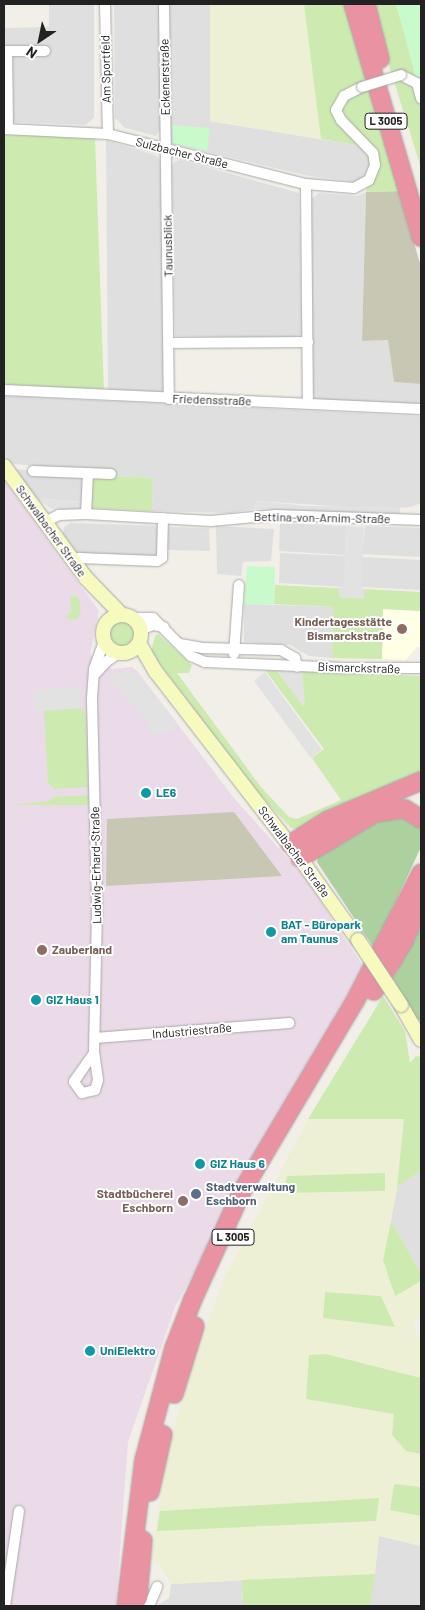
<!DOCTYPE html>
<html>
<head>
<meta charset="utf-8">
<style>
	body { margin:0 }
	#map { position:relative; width:425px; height:1610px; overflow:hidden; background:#f2efe9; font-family:Barlow,sans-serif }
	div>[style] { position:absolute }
	.residential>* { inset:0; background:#e0dfdf }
	.industrial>* { inset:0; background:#ebdbe8 }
	.education>* { inset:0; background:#ffffe5 }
	.construction>* { inset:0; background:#c7c7b4 }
	.farmland>* { inset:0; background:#eef0d5 }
	.grass>* { inset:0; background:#cdebb0 }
	.round { border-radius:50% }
	.forest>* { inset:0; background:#add19e }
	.park>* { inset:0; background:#c8facc }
	.parking>* { inset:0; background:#e2e2e2 }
	.roads { filter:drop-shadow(0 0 1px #a9a9a9) drop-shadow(0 0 1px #a9a9a9) }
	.street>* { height:10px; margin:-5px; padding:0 5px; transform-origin:5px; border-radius:5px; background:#fff }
	.secondary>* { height:14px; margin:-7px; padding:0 7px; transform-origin:7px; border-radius:7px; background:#f7fabf }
	.secondary>.ring { margin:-7px; padding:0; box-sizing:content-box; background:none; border:14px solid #f7fabf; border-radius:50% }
	.highway>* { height:18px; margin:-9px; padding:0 9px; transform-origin:9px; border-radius:9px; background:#e892a2 }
	.bridges { filter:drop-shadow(0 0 1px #a9a9a9) drop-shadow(0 0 1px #a9a9a9) }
	.street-bridge>* { height:10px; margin:-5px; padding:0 5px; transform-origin:5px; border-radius:5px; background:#fff }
	.secondary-bridge>* { height:14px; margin:-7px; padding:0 7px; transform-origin:7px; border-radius:7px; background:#f7fabf }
	.dots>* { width:14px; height:14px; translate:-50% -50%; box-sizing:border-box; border:2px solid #fff; border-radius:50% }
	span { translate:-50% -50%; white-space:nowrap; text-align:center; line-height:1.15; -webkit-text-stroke:4px #fff; paint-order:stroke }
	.shield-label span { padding:1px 4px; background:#fff; border:1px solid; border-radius:4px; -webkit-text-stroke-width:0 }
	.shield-label { font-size:11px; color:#222; font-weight:700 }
	.street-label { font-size:12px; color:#222 }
	.education-label { font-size:12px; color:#785e54; font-weight:700 }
	.right { translate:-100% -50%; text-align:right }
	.left { translate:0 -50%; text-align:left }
	.culture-label { font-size:12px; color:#0d838f; font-weight:700 }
	.service-label { font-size:12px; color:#4e5e75; font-weight:700 }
	.frame { position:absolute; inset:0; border:5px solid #222; pointer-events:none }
	.north { position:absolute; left:15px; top:15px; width:50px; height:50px; -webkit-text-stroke:4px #fff; paint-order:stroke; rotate:214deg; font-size:14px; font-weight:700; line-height:20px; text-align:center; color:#222 }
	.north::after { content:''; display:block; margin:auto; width:18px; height:22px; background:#222; clip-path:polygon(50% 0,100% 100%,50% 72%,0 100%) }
</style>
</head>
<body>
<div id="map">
	<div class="residential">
		<div style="clip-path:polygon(49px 4px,94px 4px,94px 118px,85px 125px,11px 122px,9px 60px,12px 53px,47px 55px,51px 51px,46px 46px,42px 49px,4px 47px,4px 28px,49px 27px)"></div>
		<div style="clip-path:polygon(114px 4px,160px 4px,160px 130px,156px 136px,125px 128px,115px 118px)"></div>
		<div style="clip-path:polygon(166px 4px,210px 4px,210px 121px,366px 147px,369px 180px,365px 183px,309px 176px,170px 143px)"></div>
		<div style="clip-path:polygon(106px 140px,155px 155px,163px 163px,165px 393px,108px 390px)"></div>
		<div style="clip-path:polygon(181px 160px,299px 193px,302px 333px,299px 338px,175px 336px,172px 166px,175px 161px)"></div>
		<div style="clip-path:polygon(366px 192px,362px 341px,388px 340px,394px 382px,421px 384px,421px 406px,315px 400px,312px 397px,310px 200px,319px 193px,357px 196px)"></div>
		<div style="clip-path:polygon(4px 396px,421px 416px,421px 503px,411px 507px,382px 509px,256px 501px,255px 509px,230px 513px,152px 511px,153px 478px,114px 476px,114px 471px,12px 464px,4px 454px)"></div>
		<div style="clip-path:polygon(14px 469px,28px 470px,29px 475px,83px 476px,82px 502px,36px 498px)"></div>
		<div style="clip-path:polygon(71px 523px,158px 526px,157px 558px,80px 557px,63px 534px,64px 527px)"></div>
		<div style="clip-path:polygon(280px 523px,346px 526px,345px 555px,279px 551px)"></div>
		<div style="clip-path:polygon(216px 526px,274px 529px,271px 561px,243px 562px,241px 576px,217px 574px)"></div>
		<div style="clip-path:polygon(365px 526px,421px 528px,421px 557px,362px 554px)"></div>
		<div style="clip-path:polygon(167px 527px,209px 528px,210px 551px,167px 550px)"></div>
		<div style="clip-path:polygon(280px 553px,346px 556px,344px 587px,279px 583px)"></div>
		<div style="clip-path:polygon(362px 557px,421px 560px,421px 590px,361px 587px)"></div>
		<div style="clip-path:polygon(244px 604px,333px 607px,332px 658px,309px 656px,290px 645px,244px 642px)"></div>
		<div style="clip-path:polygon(421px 1171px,421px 1273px,391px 1221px,397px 1187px)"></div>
		<div style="clip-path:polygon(379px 1536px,421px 1546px,421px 1606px,370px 1606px)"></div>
		<div style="clip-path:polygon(242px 1580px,243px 1606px,156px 1606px,169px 1598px,171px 1584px)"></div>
	</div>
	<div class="industrial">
		<div style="clip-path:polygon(4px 480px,99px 611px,90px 654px,111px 669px,132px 667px,138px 672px,234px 798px,306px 879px,363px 966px,175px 1307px,128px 1442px,116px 1606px,4px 1606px)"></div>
	</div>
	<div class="education">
		<div style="clip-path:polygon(383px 609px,421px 611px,421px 647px,417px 647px,406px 660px,382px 659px)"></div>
	</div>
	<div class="construction">
		<div style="clip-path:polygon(399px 191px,421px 267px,421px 384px,394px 382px,388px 340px,362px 341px,366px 192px)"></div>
		<div style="clip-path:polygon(234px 812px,282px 876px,106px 886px,107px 819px)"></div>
	</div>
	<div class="farmland">
		<div style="clip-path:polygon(210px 4px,304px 4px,321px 139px,210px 121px)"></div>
		<div style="clip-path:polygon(evenodd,308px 1119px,405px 1119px,397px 1188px,383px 1260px,395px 1296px,421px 1281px,421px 1318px,412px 1324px,421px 1341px,421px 1378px,326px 1354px,310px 1355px,306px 1399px,395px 1414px,406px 1451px,421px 1454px,421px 1487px,394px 1484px,390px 1509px,421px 1516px,421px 1546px,379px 1536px,375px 1574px,171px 1584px,159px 1564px,150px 1560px,169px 1445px,194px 1359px,225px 1276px,308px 1119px,287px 1177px,385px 1191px,283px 1193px,287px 1177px,308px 1119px,379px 1498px,375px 1521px,157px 1530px,379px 1498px)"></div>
	</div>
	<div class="grass">
		<div style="clip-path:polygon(304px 4px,350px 4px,359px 47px,399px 191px,366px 192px,369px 180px,366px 147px,321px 139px)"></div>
		<div style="clip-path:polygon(375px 4px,396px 4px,406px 39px,421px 98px,421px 168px,384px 49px)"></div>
		<div style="clip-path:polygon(4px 135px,95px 137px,104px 392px,4px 385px)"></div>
		<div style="clip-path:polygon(91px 475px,153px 478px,152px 511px,89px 508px)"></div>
		<div style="clip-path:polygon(275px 585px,339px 588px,340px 597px,363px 598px,364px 589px,421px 592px,421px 611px,383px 609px,382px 659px,332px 658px,333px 607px,274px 604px)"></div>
		<div style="clip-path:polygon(70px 596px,78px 597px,80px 603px,81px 613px,76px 620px,65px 618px,71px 612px)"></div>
		<div class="round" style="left:105px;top:618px;width:32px;height:32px"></div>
		<div style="clip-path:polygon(158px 634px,192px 665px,189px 673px,177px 673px,261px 787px,289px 817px,297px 819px,341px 800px,312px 758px,324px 749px,265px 670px,277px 671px,304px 706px,302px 671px,421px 676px,421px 775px,299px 830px,291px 828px,251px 785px,151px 652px,155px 636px)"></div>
		<div style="clip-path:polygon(81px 708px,85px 713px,88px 787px,54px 789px,48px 783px,44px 711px)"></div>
		<div style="clip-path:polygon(88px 795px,88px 805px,8px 805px,50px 801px,53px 797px)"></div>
		<div style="clip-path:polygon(383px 996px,405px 1031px,410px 1063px,416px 1056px,421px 1057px,421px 1171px,397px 1187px,404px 1119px,308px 1119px)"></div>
		<div style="clip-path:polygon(385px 1173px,385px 1191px,283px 1193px,287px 1176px)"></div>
		<div style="clip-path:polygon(391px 1221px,421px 1273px,421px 1281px,395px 1296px,383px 1260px)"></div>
		<div style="clip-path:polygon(325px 1292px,381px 1296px,395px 1327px,323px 1318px)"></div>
		<div style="clip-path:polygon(326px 1354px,421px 1378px,421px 1454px,406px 1451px,392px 1435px,394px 1414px,306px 1399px,309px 1355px)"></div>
		<div style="clip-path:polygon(394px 1484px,421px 1487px,421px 1516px,390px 1510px)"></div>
		<div style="clip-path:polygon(379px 1498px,376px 1521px,157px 1531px,160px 1511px)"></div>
		<div style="clip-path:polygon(375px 1574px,370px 1606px,243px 1606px,242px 1580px)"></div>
	</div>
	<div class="forest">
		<div style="clip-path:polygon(402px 812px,417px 821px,421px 829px,421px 847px,374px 948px,317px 862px,320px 852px,368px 824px)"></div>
		<div style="clip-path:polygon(421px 924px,421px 1021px,415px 1018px,393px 979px)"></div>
	</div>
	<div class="park">
		<div style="clip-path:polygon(396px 4px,421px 4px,421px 98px,406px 39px)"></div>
		<div style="clip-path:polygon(172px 125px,210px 128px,207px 151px,173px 143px)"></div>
		<div style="clip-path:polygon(247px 566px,275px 567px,274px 604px,244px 604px)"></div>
	</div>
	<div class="parking">
		<div style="clip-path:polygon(35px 498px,82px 502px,82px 509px,52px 509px)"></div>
		<div style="clip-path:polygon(256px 501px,309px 506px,400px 507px,400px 515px,255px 509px)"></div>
		<div style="clip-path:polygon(346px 526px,364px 527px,361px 587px,364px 589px,364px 598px,339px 597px,339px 588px,344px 587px)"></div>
		<div style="clip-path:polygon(128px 671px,145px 682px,177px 726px,174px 731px,149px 734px,148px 721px,108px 678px,118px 672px)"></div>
		<div style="clip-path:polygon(278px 671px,302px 671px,305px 706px,302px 705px)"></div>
		<div style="clip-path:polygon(265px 672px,322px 750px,311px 758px,254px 681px)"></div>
		<div style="clip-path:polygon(79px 686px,81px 708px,35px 711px,33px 690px)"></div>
	</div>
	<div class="roads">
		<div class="street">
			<div style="left:105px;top:4px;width:130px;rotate:88.7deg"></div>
			<div style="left:164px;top:4px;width:395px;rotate:89.3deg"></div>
			<div style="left:401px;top:75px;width:18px;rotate:27deg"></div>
			<div style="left:417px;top:83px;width:16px;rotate:75deg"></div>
			<div style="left:4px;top:129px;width:104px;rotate:2.8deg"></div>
			<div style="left:108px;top:134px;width:204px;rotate:14.2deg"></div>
			<div style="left:306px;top:184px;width:48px;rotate:4.8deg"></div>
			<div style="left:354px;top:188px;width:17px;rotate:-28deg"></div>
			<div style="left:369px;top:180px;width:16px;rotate:-68deg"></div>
			<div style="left:375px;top:165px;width:12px;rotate:-99deg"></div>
			<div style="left:373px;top:153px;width:46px;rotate:-134.1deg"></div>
			<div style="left:341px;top:120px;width:11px;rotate:-117deg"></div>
			<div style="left:336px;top:110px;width:16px;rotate:-60deg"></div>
			<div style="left:344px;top:96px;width:20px;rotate:-27deg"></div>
			<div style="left:8px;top:129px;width:78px;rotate:-90.7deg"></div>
			<div style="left:7px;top:51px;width:38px"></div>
			<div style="left:306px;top:184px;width:219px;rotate:89.5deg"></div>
			<div style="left:169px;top:343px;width:139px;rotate:-0.4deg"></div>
			<div style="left:4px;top:390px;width:417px;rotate:2.6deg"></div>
			<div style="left:33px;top:471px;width:78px;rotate:2.2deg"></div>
			<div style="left:86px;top:514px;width:41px;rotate:-87.2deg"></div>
			<div style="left:45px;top:522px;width:16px;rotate:-27deg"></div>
			<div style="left:59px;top:515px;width:27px;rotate:-2deg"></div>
			<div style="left:86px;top:514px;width:125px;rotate:3.2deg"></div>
			<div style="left:211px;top:521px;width:65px;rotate:-5.3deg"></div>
			<div style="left:276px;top:515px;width:145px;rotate:2deg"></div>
			<div style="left:73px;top:561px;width:7px;rotate:-27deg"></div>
			<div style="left:79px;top:558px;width:78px;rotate:2.2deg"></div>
			<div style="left:157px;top:561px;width:6px;rotate:-31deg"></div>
			<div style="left:162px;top:558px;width:40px;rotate:-88.6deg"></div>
			<div style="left:132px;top:618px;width:21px"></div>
			<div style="left:153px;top:618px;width:54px;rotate:45deg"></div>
			<div style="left:191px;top:656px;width:15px;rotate:23deg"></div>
			<div style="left:205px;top:662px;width:140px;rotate:2.5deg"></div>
			<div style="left:345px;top:668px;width:76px"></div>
			<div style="left:141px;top:630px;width:13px;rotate:-23deg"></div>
			<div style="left:153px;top:625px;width:11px;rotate:10deg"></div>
			<div style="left:180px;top:644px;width:23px;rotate:10deg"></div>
			<div style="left:203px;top:648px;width:78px;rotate:1.5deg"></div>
			<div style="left:281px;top:650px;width:16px;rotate:30deg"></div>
			<div style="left:295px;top:658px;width:9px;rotate:77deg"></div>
			<div style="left:234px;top:654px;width:69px;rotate:-85.9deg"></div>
			<div style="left:95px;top:674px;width:18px;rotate:-47deg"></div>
			<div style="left:107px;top:661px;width:14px;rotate:-34deg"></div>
			<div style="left:95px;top:1038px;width:195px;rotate:-4.4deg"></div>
			<div style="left:94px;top:1053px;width:35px;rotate:125deg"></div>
			<div style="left:74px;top:1082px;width:14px;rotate:54deg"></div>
			<div style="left:82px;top:1093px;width:13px;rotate:-13deg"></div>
			<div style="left:95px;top:1090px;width:10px;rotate:-73deg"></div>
			<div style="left:98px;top:1080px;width:27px;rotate:-98deg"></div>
			<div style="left:94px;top:1053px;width:147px;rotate:-88.8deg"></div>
			<div style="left:97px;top:906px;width:208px;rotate:-91.4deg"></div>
			<div style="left:92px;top:698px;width:29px;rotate:-86deg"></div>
			<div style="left:94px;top:669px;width:29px;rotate:-70deg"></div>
			<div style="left:5px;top:1606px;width:96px;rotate:-81.6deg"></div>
			<div style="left:149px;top:1606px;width:21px;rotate:-67deg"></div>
		</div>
		<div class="secondary">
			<div style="left:4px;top:466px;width:139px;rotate:53.8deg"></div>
			<div style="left:86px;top:578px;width:52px;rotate:45.8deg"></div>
			<div class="ring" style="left:103px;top:615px;width:24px;height:24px"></div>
			<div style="left:139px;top:643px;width:34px;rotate:60deg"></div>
			<div style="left:156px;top:672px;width:235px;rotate:52.3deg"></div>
			<div style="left:300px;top:858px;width:100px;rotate:54.7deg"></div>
			<div style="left:401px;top:1005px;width:40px;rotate:60.3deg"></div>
		</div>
		<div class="highway">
			<div style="left:353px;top:4px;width:243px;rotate:73.7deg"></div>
			<div style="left:366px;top:4px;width:57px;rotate:75.7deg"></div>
			<div style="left:290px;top:844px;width:45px;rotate:-32.3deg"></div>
			<div style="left:328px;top:820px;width:101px;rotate:-22.8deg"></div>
			<div style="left:300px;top:858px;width:87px;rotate:-31deg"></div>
			<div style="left:375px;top:813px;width:30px;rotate:-8deg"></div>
			<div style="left:405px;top:809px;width:19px;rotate:32deg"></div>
			<div style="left:374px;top:991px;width:58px;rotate:-59deg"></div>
			<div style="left:404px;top:941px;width:43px;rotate:-66.4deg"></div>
			<div style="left:174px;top:1394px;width:71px;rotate:-72.8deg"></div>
			<div style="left:150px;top:1492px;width:59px;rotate:-77.4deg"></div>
			<div style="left:138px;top:1598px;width:58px;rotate:-85.1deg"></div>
			<div style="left:126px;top:1606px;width:147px;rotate:-83deg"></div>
			<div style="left:144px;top:1460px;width:116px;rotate:-75deg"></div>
			<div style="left:174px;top:1348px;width:53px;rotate:-68.8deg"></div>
			<div style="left:193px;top:1299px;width:116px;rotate:-65.6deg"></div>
			<div style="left:241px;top:1193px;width:223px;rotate:-59.3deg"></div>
			<div style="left:355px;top:1001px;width:144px;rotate:-62.7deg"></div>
		</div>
	</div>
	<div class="bridges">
		<div class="street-bridge">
			<div style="left:362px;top:87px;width:41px;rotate:-17.1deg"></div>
		</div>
		<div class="secondary-bridge">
			<div style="left:358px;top:940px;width:78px;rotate:56.5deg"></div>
		</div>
	</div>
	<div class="dots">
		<div style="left:402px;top:629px;background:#8d6e63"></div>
		<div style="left:146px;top:793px;background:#0f9aa8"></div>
		<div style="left:271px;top:932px;background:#0f9aa8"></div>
		<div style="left:42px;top:950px;background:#8d6e63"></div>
		<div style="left:36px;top:1000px;background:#0f9aa8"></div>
		<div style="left:200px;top:1164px;background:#0f9aa8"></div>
		<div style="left:196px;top:1194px;background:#5c6f8a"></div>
		<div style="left:183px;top:1201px;background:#8d6e63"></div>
		<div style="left:90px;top:1351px;background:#0f9aa8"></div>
	</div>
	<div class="shield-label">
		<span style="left:386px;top:121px">L 3005</span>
		<span style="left:233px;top:1237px">L 3005</span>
	</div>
	<div class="street-label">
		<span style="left:106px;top:69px;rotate:-91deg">Am Sportfeld</span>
		<span style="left:165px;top:77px;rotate:-91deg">Eckenerstraße</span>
		<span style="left:182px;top:153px;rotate:14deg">Sulzbacher Straße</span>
		<span style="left:168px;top:246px;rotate:-91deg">Taunusblick</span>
		<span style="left:212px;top:400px;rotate:2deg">Friedensstraße</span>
		<span style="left:322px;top:518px;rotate:1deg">Bettina-von-Arnim-Straße</span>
		<span style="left:51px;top:531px;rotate:54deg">Schwalbacher Straße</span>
		<span style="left:359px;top:668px;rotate:2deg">Bismarckstraße</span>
		<span style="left:294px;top:852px;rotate:53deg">Schwalbacher Straße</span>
		<span style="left:96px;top:865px;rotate:-91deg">Ludwig-Erhard-Straße</span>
		<span style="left:192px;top:1031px;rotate:-5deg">Industriestraße</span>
	</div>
	<div class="education-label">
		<span class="right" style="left:392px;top:629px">Kindertagesstätte<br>Bismarckstraße</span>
		<span class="left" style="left:52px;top:950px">Zauberland</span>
		<span class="right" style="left:173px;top:1201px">Stadtbücherei<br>Eschborn</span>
	</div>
	<div class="culture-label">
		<span class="left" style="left:156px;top:793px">LE6</span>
		<span class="left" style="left:281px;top:932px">BAT - Büropark<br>am Taunus</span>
		<span class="left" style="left:46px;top:1000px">GIZ Haus 1</span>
		<span class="left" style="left:210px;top:1164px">GIZ Haus 6</span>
		<span class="left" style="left:100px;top:1351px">UniElektro</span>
	</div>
	<div class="service-label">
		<span class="left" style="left:206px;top:1194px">Stadtverwaltung<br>Eschborn</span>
	</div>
	<div class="frame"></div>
	<div class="north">N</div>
</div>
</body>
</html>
